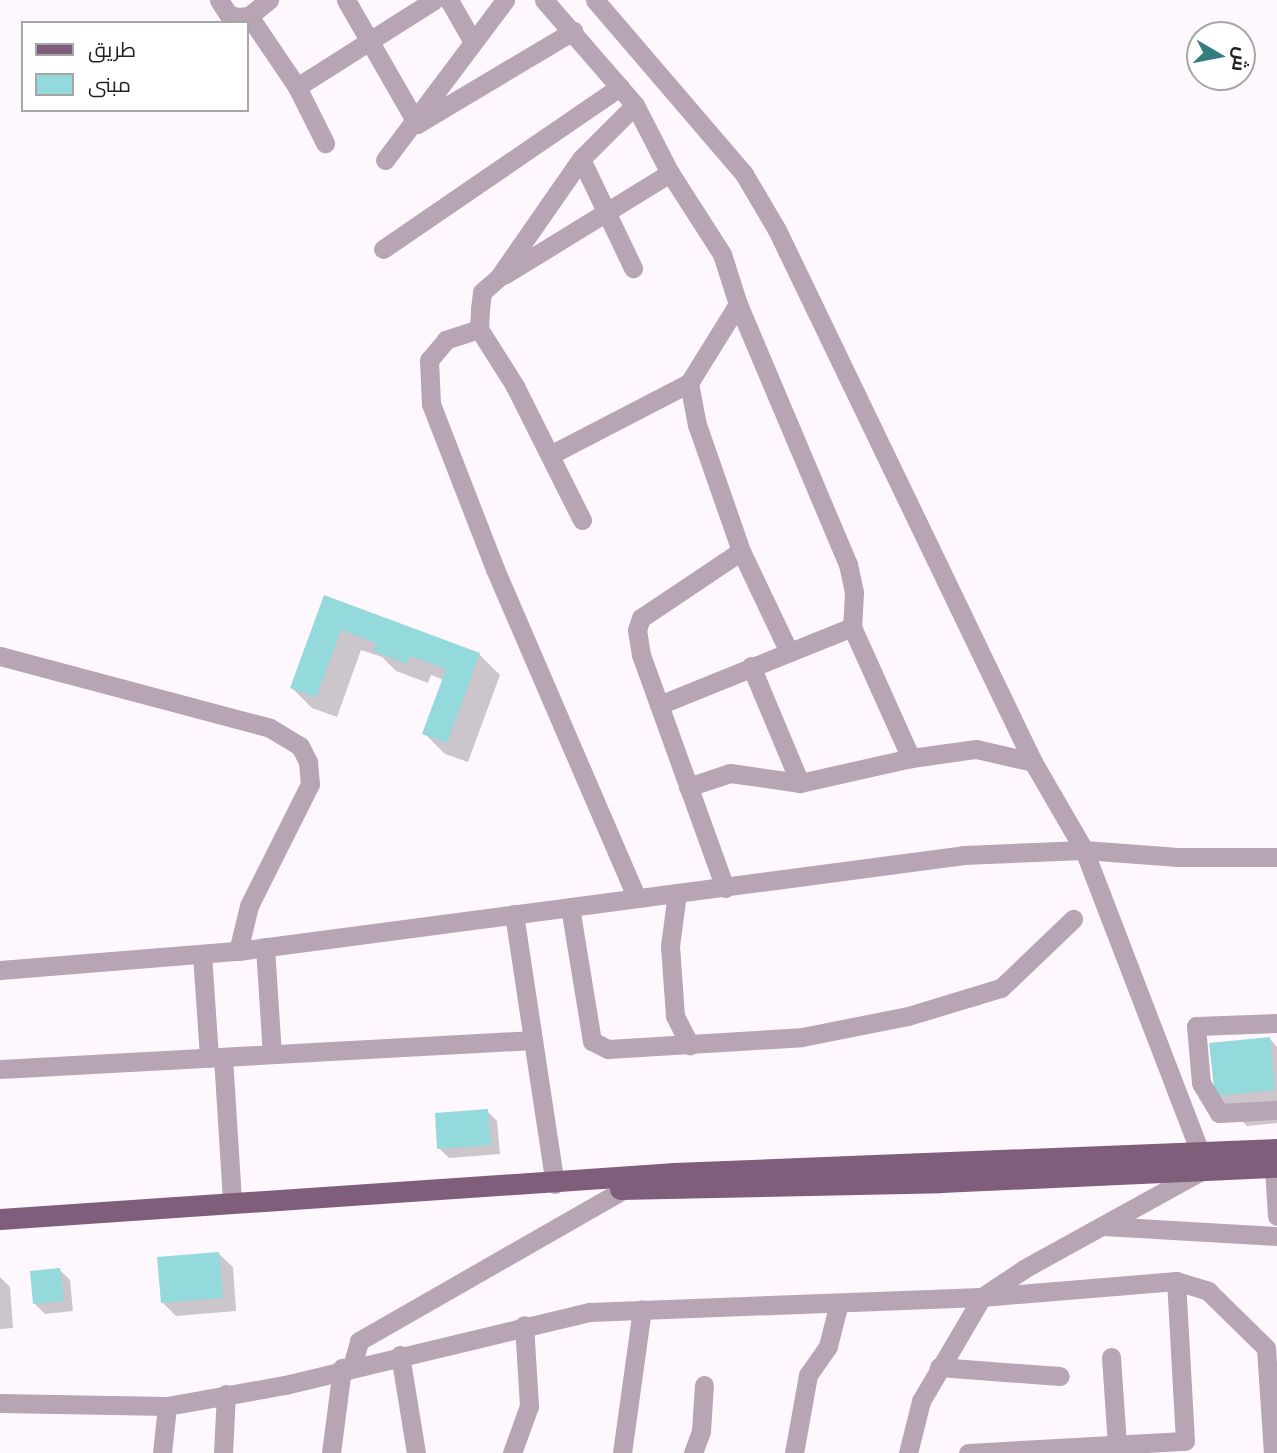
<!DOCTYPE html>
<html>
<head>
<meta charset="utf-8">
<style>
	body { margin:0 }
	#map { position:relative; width:1277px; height:1453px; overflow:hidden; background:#fff7fe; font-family:"Zilla Slab",Cairo,serif }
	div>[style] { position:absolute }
	.shadow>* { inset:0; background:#0003 }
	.building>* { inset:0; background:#94d9db }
	.minor>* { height:19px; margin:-9.5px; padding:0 9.5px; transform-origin:9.5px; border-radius:9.5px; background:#b7a4b5 }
	.major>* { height:21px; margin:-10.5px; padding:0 10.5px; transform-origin:10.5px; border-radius:10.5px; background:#7e5e7b }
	span { translate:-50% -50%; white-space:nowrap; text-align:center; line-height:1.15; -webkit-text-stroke:5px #fff; paint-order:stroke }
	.legend { position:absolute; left:21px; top:21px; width:228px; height:91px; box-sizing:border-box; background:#fff; border:2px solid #a8a5a7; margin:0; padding:9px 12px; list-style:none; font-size:21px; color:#251e24 }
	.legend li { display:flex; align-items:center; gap:14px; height:35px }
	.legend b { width:35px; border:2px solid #a8a5a7 }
	.north { position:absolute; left:1186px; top:21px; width:70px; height:70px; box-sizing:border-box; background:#fff; border:2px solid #a8a5a7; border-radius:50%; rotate:100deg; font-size:19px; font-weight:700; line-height:28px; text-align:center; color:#251e24 }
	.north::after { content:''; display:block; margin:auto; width:24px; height:32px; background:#347d7f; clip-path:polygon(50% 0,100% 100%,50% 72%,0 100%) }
</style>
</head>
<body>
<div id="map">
	<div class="shadow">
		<div style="clip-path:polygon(325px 597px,479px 654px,500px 675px,468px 762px,445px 754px,424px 733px,444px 680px,431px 675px,428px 683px,396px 671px,382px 657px,361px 650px,337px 717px,312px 708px,292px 688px)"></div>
		<div style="clip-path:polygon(1270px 1039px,1277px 1047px,1277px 1123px,1247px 1126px,1216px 1095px)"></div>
		<div style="clip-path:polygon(487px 1111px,497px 1121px,500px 1154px,449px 1158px,439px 1148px)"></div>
		<div style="clip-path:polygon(219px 1254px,233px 1267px,236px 1311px,176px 1316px,162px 1302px)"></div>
		<div style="clip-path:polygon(60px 1270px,70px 1280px,73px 1311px,45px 1314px,35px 1304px)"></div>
		<div style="clip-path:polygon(0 1277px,10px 1287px,13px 1328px,0 1329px)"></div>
	</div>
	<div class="building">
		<div style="clip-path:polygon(324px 595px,480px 653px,447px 743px,422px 734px,446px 669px,410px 656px,407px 664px,373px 651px,376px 643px,341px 630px,316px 698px,290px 688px)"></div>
		<div style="clip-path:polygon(1270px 1037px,1275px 1090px,1215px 1096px,1209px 1043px)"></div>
		<div style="clip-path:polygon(488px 1109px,491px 1145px,437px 1149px,435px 1113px)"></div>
		<div style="clip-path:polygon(219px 1252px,223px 1298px,161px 1303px,157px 1257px)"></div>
		<div style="clip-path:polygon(60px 1268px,64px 1301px,33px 1304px,30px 1271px)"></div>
	</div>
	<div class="minor">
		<div style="left:219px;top:0;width:17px;rotate:57deg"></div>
		<div style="left:228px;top:14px;width:9px;rotate:18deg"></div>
		<div style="left:237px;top:17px;width:12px;rotate:-5deg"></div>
		<div style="left:249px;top:16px;width:26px;rotate:-39deg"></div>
		<div style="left:346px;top:0;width:143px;rotate:60.2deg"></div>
		<div style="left:417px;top:124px;width:182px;rotate:-30.8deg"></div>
		<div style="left:449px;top:0;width:48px;rotate:60.3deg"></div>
		<div style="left:544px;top:0;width:139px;rotate:49.1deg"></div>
		<div style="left:635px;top:105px;width:76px;rotate:62.8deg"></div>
		<div style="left:670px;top:173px;width:96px;rotate:57.3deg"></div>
		<div style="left:722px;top:254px;width:52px;rotate:72.3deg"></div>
		<div style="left:738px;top:304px;width:282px;rotate:67.1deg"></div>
		<div style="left:848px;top:564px;width:29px;rotate:78deg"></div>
		<div style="left:854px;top:592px;width:35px;rotate:93deg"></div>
		<div style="left:852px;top:627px;width:144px;rotate:65.8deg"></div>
		<div style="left:595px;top:0;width:229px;rotate:49.4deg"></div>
		<div style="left:744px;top:174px;width:65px;rotate:59.5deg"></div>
		<div style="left:777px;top:230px;width:590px;rotate:64.3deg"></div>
		<div style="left:1033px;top:762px;width:102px;rotate:59.9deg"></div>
		<div style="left:1084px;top:850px;width:324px;rotate:69deg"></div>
		<div style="left:1200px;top:1152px;width:18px;rotate:81deg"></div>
		<div style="left:1203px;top:1170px;width:205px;rotate:151.1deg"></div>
		<div style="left:1024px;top:1269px;width:50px;rotate:146.3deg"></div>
		<div style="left:982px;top:1297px;width:121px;rotate:120.4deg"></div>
		<div style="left:921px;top:1401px;width:54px;rotate:104deg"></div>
		<div style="left:249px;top:16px;width:86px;rotate:55.9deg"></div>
		<div style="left:297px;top:87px;width:63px;rotate:63.4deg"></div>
		<div style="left:297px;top:87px;width:162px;rotate:-32.4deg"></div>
		<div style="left:581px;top:159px;width:121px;rotate:64.5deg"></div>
		<div style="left:385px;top:160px;width:200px;rotate:-53.1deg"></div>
		<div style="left:383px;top:249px;width:287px;rotate:-34.4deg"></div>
		<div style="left:504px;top:275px;width:195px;rotate:-31.6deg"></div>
		<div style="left:479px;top:329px;width:35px;rotate:162deg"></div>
		<div style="left:446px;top:340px;width:26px;rotate:130deg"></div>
		<div style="left:429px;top:360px;width:44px;rotate:87.4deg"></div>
		<div style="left:431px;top:404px;width:177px;rotate:68.8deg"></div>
		<div style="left:495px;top:569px;width:358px;rotate:66.7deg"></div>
		<div style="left:550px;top:455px;width:157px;rotate:-27.4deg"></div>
		<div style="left:582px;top:520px;width:150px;rotate:-116.6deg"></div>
		<div style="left:515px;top:386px;width:67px;rotate:-122.3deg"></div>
		<div style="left:479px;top:329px;width:20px;rotate:-87deg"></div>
		<div style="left:480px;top:309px;width:17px;rotate:-83deg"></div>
		<div style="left:482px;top:292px;width:23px;rotate:-41deg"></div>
		<div style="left:499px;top:277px;width:144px;rotate:-55.2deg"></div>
		<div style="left:581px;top:159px;width:76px;rotate:-45deg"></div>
		<div style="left:741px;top:551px;width:112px;rotate:64.6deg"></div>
		<div style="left:0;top:656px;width:279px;rotate:14.9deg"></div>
		<div style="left:270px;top:728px;width:35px;rotate:31deg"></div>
		<div style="left:300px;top:746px;width:18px;rotate:63deg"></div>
		<div style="left:308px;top:762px;width:22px;rotate:85deg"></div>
		<div style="left:310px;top:784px;width:136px;rotate:116.6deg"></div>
		<div style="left:249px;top:906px;width:46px;rotate:103.7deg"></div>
		<div style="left:751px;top:666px;width:127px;rotate:67.3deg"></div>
		<div style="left:659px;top:705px;width:208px;rotate:-22deg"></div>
		<div style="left:688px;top:787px;width:44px;rotate:-18.4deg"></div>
		<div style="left:730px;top:773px;width:71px;rotate:8.1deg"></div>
		<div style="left:800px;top:783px;width:114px;rotate:-12.7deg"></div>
		<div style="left:911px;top:758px;width:66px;rotate:-7.9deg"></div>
		<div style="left:976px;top:749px;width:58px;rotate:12.8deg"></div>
		<div style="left:725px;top:888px;width:248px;rotate:-109.8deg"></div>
		<div style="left:641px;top:655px;width:25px;rotate:-99deg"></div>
		<div style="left:637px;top:630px;width:13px;rotate:-72deg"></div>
		<div style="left:641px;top:618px;width:120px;rotate:-33.8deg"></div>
		<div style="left:741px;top:551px;width:133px;rotate:-109.2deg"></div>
		<div style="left:697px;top:425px;width:43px;rotate:-100.8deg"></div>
		<div style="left:689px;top:383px;width:93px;rotate:-58.2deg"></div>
		<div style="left:677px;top:893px;width:53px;rotate:97.5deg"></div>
		<div style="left:670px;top:946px;width:70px;rotate:85.9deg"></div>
		<div style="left:675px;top:1016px;width:33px;rotate:63deg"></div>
		<div style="left:570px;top:907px;width:136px;rotate:80.7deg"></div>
		<div style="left:592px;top:1041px;width:18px;rotate:27deg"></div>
		<div style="left:608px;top:1049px;width:194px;rotate:-3.5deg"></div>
		<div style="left:802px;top:1037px;width:108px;rotate:-11.2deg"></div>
		<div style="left:908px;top:1016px;width:97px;rotate:-16.8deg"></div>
		<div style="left:1001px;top:988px;width:100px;rotate:-43.8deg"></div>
		<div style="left:514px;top:914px;width:273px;rotate:81.4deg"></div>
		<div style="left:265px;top:947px;width:107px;rotate:86.3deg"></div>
		<div style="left:202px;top:954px;width:104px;rotate:86.1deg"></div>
		<div style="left:0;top:970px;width:239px;rotate:-4.6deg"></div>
		<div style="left:238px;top:951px;width:732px;rotate:-7.53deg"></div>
		<div style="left:964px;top:855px;width:120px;rotate:-2.4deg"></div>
		<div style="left:1084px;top:850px;width:94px;rotate:4.3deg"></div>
		<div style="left:1178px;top:857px;width:99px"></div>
		<div style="left:1277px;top:1023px;width:81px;rotate:177.9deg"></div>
		<div style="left:1196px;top:1026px;width:57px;rotate:85deg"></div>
		<div style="left:1201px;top:1083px;width:35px;rotate:59deg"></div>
		<div style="left:1219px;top:1113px;width:58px;rotate:-3deg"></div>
		<div style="left:223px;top:1057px;width:145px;rotate:86.4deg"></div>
		<div style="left:0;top:1069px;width:534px;rotate:-3.11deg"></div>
		<div style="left:1274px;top:1167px;width:49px;rotate:86.5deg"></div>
		<div style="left:1104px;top:1226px;width:173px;rotate:3.3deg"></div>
		<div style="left:400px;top:1355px;width:99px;rotate:80.7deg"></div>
		<div style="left:1111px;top:1357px;width:87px;rotate:86.1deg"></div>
		<div style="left:352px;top:1366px;width:26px;rotate:-74deg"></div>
		<div style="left:359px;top:1341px;width:304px;rotate:-29.8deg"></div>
		<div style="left:939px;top:1367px;width:121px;rotate:4.3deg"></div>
		<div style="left:0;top:1403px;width:167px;rotate:1deg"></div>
		<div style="left:167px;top:1406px;width:120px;rotate:-10.1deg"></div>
		<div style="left:285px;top:1385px;width:313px;rotate:-13.5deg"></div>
		<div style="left:589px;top:1312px;width:393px;rotate:-2.2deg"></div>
		<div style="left:982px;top:1297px;width:195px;rotate:-4.7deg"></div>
		<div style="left:1176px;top:1281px;width:34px;rotate:17deg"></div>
		<div style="left:1208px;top:1291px;width:81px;rotate:44.5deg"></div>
		<div style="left:1266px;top:1348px;width:105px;rotate:86.2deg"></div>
		<div style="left:162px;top:1453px;width:47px;rotate:-83.9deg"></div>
		<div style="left:223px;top:1453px;width:59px;rotate:-87.1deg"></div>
		<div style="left:331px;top:1453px;width:86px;rotate:-82.6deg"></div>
		<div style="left:512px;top:1453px;width:50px;rotate:-70.1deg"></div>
		<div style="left:529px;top:1406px;width:81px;rotate:-93.5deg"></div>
		<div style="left:622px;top:1453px;width:145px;rotate:-82.1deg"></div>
		<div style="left:693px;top:1453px;width:23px;rotate:-70deg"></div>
		<div style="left:701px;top:1431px;width:46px;rotate:-86.3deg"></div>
		<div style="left:794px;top:1453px;width:79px;rotate:-79.8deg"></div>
		<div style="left:808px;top:1375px;width:35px;rotate:-55deg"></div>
		<div style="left:828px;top:1346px;width:44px;rotate:-75.7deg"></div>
		<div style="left:968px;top:1453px;width:217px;rotate:-3.2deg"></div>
		<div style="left:1185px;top:1441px;width:160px;rotate:-93.2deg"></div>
	</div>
	<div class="major">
		<div style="left:620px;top:1189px;width:321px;rotate:-1.2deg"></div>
		<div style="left:941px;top:1182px;width:336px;rotate:-2.6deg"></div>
		<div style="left:0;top:1219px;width:676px;rotate:-3.9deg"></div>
		<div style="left:674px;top:1173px;width:603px;rotate:-2.28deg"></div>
	</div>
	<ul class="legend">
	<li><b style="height:9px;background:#7e5e7b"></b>طريق</li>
	<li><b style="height:19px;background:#94d9db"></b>مبنى</li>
	</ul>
	<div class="north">ش</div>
</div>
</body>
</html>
